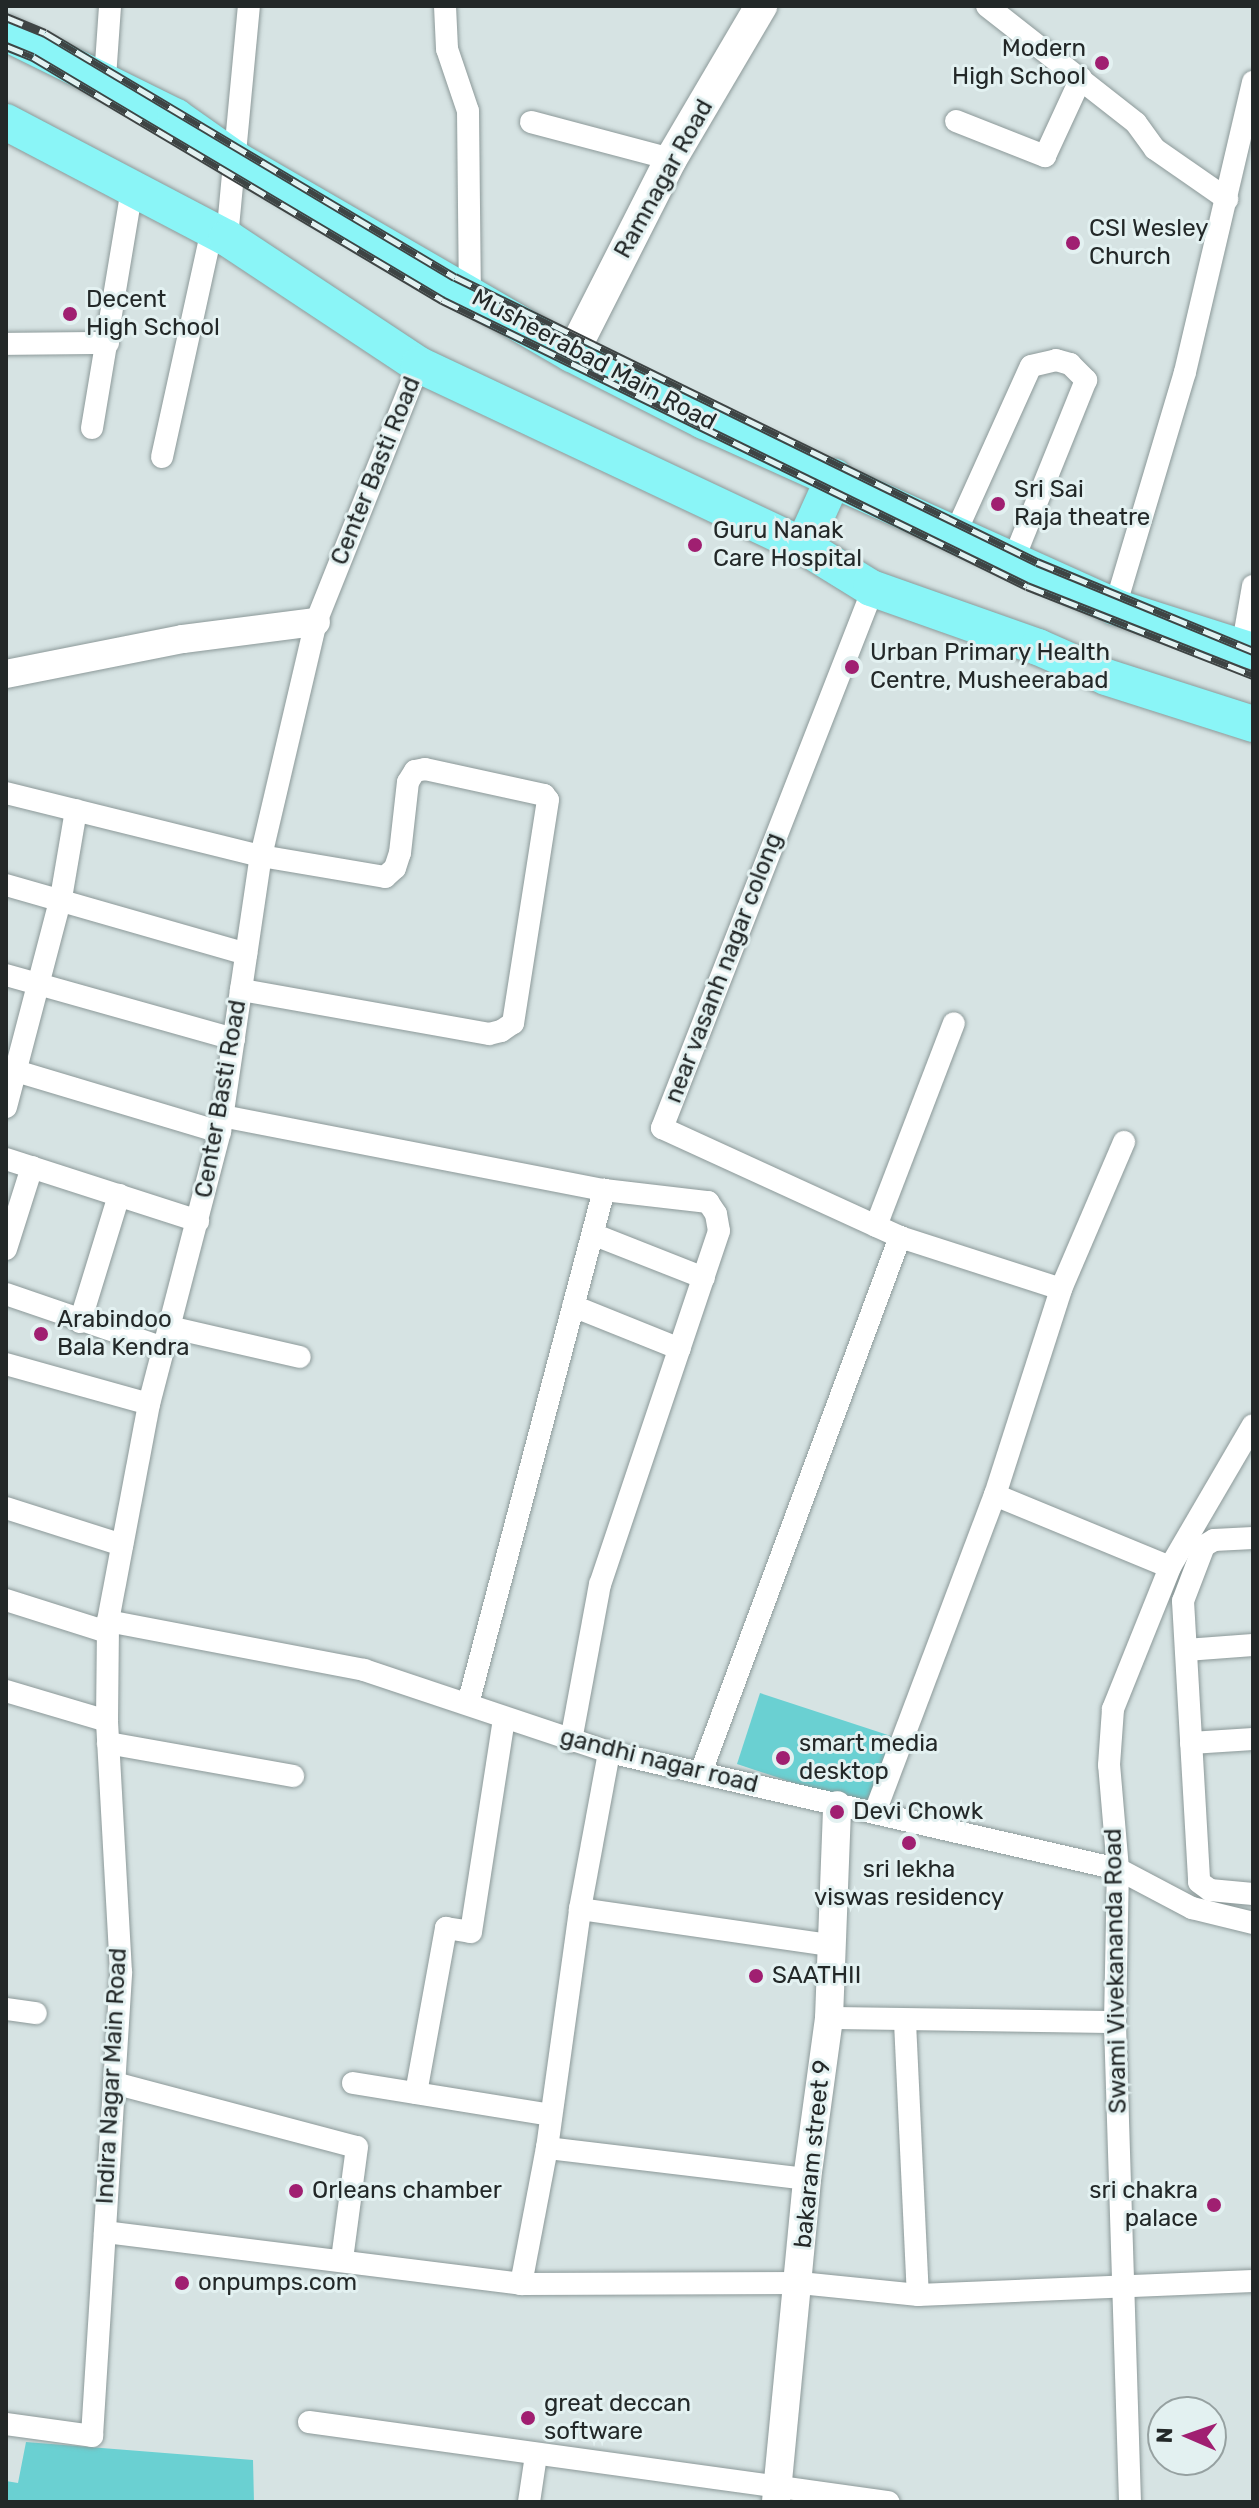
<!DOCTYPE html>
<html>
<head>
<meta charset="utf-8">
<style>
	body { margin:0 }
	#map { position:relative; width:1259px; height:2508px; overflow:hidden; background:#d6e3e3; font-family:Rubik,sans-serif }
	div>[style] { position:absolute }
	.green>* { inset:0; background:#6ad0d2 }
	.roads { filter:drop-shadow(0 0 2px #8c9999) drop-shadow(0 0 2px #8c9999) }
	.minor>* { height:22px; margin:-11px; padding:0 11px; transform-origin:11px; border-radius:11px; background:#fff }
	.tertiary>* { height:28px; margin:-14px; padding:0 14px; transform-origin:14px; border-radius:14px; background:#fff }
	.secondary>* { height:32px; margin:-16px; padding:0 16px; transform-origin:16px; border-radius:16px; background:#fff }
	.primary>* { height:36px; margin:-18px; padding:0 18px; transform-origin:18px; border-radius:18px; background:#8af5f7 }
	.rail>* { height:9px; margin-top:-4.5px; transform-origin:0; background:repeating-linear-gradient(90deg,#e3f1f1 0 18px,#3e4444 0 36px); box-sizing:border-box; border-block:2px solid #3e4444 }
	.dots>* { width:22px; height:22px; translate:-50% -50%; box-sizing:border-box; border:4px solid #e3f1f1; border-radius:50% }
	span { translate:-50% -50%; white-space:nowrap; text-align:center; line-height:1.15; -webkit-text-stroke:6px #e3f1f1; paint-order:stroke }
	.poi-label { font-size:24px; color:#232828 }
	.right { translate:-100% -50%; text-align:right }
	.left { translate:0 -50%; text-align:left }
	.street-label { font-size:24px; color:#232828 }
	.frame { position:absolute; inset:0; border:8px solid #232828; pointer-events:none }
	.north { position:absolute; left:1147px; top:2396px; width:80px; height:80px; box-sizing:border-box; background:#e3f1f1; border:2px solid #96a1a1; border-radius:50%; rotate:272deg; font-size:22px; font-weight:700; line-height:32px; text-align:center; color:#232828 }
	.north::after { content:''; display:block; margin:auto; width:28px; height:36px; background:#a01f71; clip-path:polygon(50% 0,100% 100%,50% 72%,0 100%) }
</style>
</head>
<body>
<div id="map">
	<div class="green">
		<div style="clip-path:polygon(760px 1693px,894px 1737px,870px 1808px,737px 1764px)"></div>
		<div style="clip-path:polygon(26px 2442px,253px 2460px,254px 2502px,6px 2502px,6px 2481px,18px 2483px)"></div>
	</div>
	<div class="roads">
		<div class="minor">
			<div style="left:445px;top:6px;width:43px;rotate:87.3deg"></div>
			<div style="left:447px;top:49px;width:65px;rotate:71.3deg"></div>
			<div style="left:468px;top:111px;width:183px;rotate:89.4deg"></div>
			<div style="left:987px;top:6px;width:189px;rotate:38.1deg"></div>
			<div style="left:1136px;top:123px;width:32px;rotate:54deg"></div>
			<div style="left:1155px;top:149px;width:88px;rotate:34.8deg"></div>
			<div style="left:105px;top:78px;width:72px;rotate:-86deg"></div>
			<div style="left:956px;top:121px;width:96px;rotate:21.5deg"></div>
			<div style="left:1045px;top:156px;width:86px;rotate:-65.2deg"></div>
			<div style="left:531px;top:122px;width:145px;rotate:14.8deg"></div>
			<div style="left:227px;top:238px;width:233px;rotate:-84.6deg"></div>
			<div style="left:6px;top:344px;width:102px;rotate:-0.6deg"></div>
			<div style="left:92px;top:428px;width:241px;rotate:-80.5deg"></div>
			<div style="left:162px;top:457px;width:232px;rotate:-77.6deg"></div>
			<div style="left:955px;top:534px;width:184px;rotate:-65.7deg"></div>
			<div style="left:1031px;top:366px;width:26px;rotate:-13deg"></div>
			<div style="left:1056px;top:360px;width:15px;rotate:16deg"></div>
			<div style="left:1070px;top:364px;width:23px;rotate:45deg"></div>
			<div style="left:1086px;top:380px;width:195px;rotate:112deg"></div>
			<div style="left:873px;top:589px;width:579px;rotate:111.38deg"></div>
			<div style="left:662px;top:1128px;width:262px;rotate:24.6deg"></div>
			<div style="left:900px;top:1237px;width:169px;rotate:17.9deg"></div>
			<div style="left:1115px;top:607px;width:245px;rotate:-73.4deg"></div>
			<div style="left:1185px;top:372px;width:298px;rotate:-76.8deg"></div>
			<div style="left:1242px;top:649px;width:64px;rotate:-80.1deg"></div>
			<div style="left:6px;top:793px;width:263px;rotate:13.9deg"></div>
			<div style="left:261px;top:856px;width:126px;rotate:9.6deg"></div>
			<div style="left:385px;top:877px;width:13px;rotate:-42deg"></div>
			<div style="left:395px;top:868px;width:16px;rotate:-72deg"></div>
			<div style="left:400px;top:853px;width:71px;rotate:-83.6deg"></div>
			<div style="left:408px;top:782px;width:13px;rotate:-58deg"></div>
			<div style="left:415px;top:771px;width:10px;rotate:-11deg"></div>
			<div style="left:425px;top:769px;width:122px;rotate:12.3deg"></div>
			<div style="left:544px;top:795px;width:6px;rotate:51deg"></div>
			<div style="left:548px;top:800px;width:226px;rotate:98.9deg"></div>
			<div style="left:513px;top:1023px;width:14px;rotate:146deg"></div>
			<div style="left:501px;top:1031px;width:12px;rotate:166deg"></div>
			<div style="left:489px;top:1034px;width:252px;rotate:-169.9deg"></div>
			<div style="left:6px;top:885px;width:250px;rotate:16deg"></div>
			<div style="left:6px;top:975px;width:237px;rotate:15.7deg"></div>
			<div style="left:6px;top:1068px;width:223px;rotate:16.7deg"></div>
			<div style="left:6px;top:1107px;width:216px;rotate:-75.3deg"></div>
			<div style="left:61px;top:898px;width:89px;rotate:-80.3deg"></div>
			<div style="left:222px;top:1116px;width:389px;rotate:11deg"></div>
			<div style="left:604px;top:1190px;width:105px;rotate:6.6deg"></div>
			<div style="left:708px;top:1202px;width:14px;rotate:56deg"></div>
			<div style="left:716px;top:1214px;width:17px;rotate:80deg"></div>
			<div style="left:719px;top:1231px;width:373px;rotate:108.6deg"></div>
			<div style="left:600px;top:1584px;width:160px;rotate:100.5deg"></div>
			<div style="left:6px;top:1159px;width:202px;rotate:17.9deg"></div>
			<div style="left:876px;top:1226px;width:217px;rotate:-69deg"></div>
			<div style="left:595px;top:1235px;width:117px;rotate:21.5deg"></div>
			<div style="left:6px;top:1249px;width:86px;rotate:-72.4deg"></div>
			<div style="left:6px;top:1294px;width:167px;rotate:18.9deg"></div>
			<div style="left:573px;top:1306px;width:115px;rotate:21.9deg"></div>
			<div style="left:80px;top:1322px;width:133px;rotate:-72.9deg"></div>
			<div style="left:169px;top:1327px;width:134px;rotate:12.9deg"></div>
			<div style="left:6px;top:1364px;width:148px;rotate:15.6deg"></div>
			<div style="left:995px;top:1495px;width:189px;rotate:22.4deg"></div>
			<div style="left:6px;top:1508px;width:122px;rotate:17.7deg"></div>
			<div style="left:1253px;top:1538px;width:39px;rotate:177deg"></div>
			<div style="left:1214px;top:1540px;width:12px;rotate:149deg"></div>
			<div style="left:1204px;top:1546px;width:59px;rotate:110.9deg"></div>
			<div style="left:1183px;top:1601px;width:281px;rotate:86.7deg"></div>
			<div style="left:1199px;top:1882px;width:14px;rotate:36deg"></div>
			<div style="left:1210px;top:1890px;width:43px;rotate:5.3deg"></div>
			<div style="left:6px;top:1600px;width:106px;rotate:17.6deg"></div>
			<div style="left:108px;top:1621px;width:261px;rotate:10.8deg"></div>
			<div style="left:364px;top:1670px;width:258px;rotate:18.5deg"></div>
			<div style="left:609px;top:1752px;width:522px;rotate:12.95deg"></div>
			<div style="left:1118px;top:1869px;width:84px;rotate:27.8deg"></div>
			<div style="left:1192px;top:1908px;width:63px;rotate:13.8deg"></div>
			<div style="left:1186px;top:1650px;width:67px;rotate:-4.3deg"></div>
			<div style="left:6px;top:1691px;width:105px;rotate:16.5deg"></div>
			<div style="left:468px;top:1704px;width:532px;rotate:-75.18deg"></div>
			<div style="left:108px;top:1743px;width:188px;rotate:10.1deg"></div>
			<div style="left:1191px;top:1743px;width:62px;rotate:-3.7deg"></div>
			<div style="left:701px;top:1772px;width:571px;rotate:-69.6deg"></div>
			<div style="left:875px;top:1812px;width:339px;rotate:-69.3deg"></div>
			<div style="left:995px;top:1495px;width:216px;rotate:-72.2deg"></div>
			<div style="left:1061px;top:1289px;width:160px;rotate:-66.8deg"></div>
			<div style="left:580px;top:1909px;width:254px;rotate:8.2deg"></div>
			<div style="left:6px;top:2009px;width:30px;rotate:8deg"></div>
			<div style="left:829px;top:2018px;width:286px;rotate:0.8deg"></div>
			<div style="left:905px;top:2022px;width:273px;rotate:87.3deg"></div>
			<div style="left:114px;top:2083px;width:251px;rotate:14.8deg"></div>
			<div style="left:357px;top:2147px;width:114px;rotate:97.6deg"></div>
			<div style="left:353px;top:2083px;width:200px;rotate:9.2deg"></div>
			<div style="left:416px;top:2093px;width:168px;rotate:-79.7deg"></div>
			<div style="left:446px;top:1928px;width:25px;rotate:9deg"></div>
			<div style="left:471px;top:1932px;width:216px;rotate:-81.2deg"></div>
			<div style="left:547px;top:2148px;width:262px;rotate:6.8deg"></div>
			<div style="left:105px;top:2232px;width:419px;rotate:7.1deg"></div>
			<div style="left:521px;top:2284px;width:279px;rotate:-0.2deg"></div>
			<div style="left:800px;top:2283px;width:119px;rotate:5.8deg"></div>
			<div style="left:918px;top:2295px;width:335px;rotate:-2.4deg"></div>
			<div style="left:521px;top:2284px;width:138px;rotate:-79.2deg"></div>
			<div style="left:547px;top:2148px;width:241px;rotate:-82.1deg"></div>
			<div style="left:580px;top:1909px;width:160px;rotate:-79.5deg"></div>
			<div style="left:309px;top:2422px;width:585px;rotate:7.87deg"></div>
			<div style="left:6px;top:2424px;width:87px;rotate:7.9deg"></div>
			<div style="left:92px;top:2436px;width:465px;rotate:-86.4deg"></div>
			<div style="left:121px;top:1972px;width:251px;rotate:-93.2deg"></div>
			<div style="left:107px;top:1721px;width:100px;rotate:-89.4deg"></div>
			<div style="left:108px;top:1621px;width:221px;rotate:-79.3deg"></div>
			<div style="left:149px;top:1404px;width:281px;rotate:-75.4deg"></div>
			<div style="left:220px;top:1132px;width:279px;rotate:-81.6deg"></div>
			<div style="left:261px;top:856px;width:240px;rotate:-76.8deg"></div>
			<div style="left:316px;top:622px;width:277px;rotate:-68.2deg"></div>
			<div style="left:529px;top:2502px;width:48px;rotate:-81.5deg"></div>
			<div style="left:1130px;top:2502px;width:480px;rotate:-91.8deg"></div>
			<div style="left:1115px;top:2022px;width:153px;rotate:-88.9deg"></div>
			<div style="left:1118px;top:1869px;width:104px;rotate:-94.9deg"></div>
			<div style="left:1109px;top:1765px;width:56px;rotate:-85.9deg"></div>
			<div style="left:1113px;top:1709px;width:153px;rotate:-68.1deg"></div>
			<div style="left:1170px;top:1567px;width:164px;rotate:-59.7deg"></div>
		</div>
		<div class="tertiary">
			<div style="left:6px;top:674px;width:180px;rotate:-11.2deg"></div>
			<div style="left:183px;top:639px;width:134px;rotate:-7.3deg"></div>
			<div style="left:776px;top:2502px;width:324px;rotate:-84.5deg"></div>
			<div style="left:807px;top:2179px;width:162px;rotate:-82.2deg"></div>
			<div style="left:829px;top:2018px;width:213px;rotate:-87.8deg"></div>
		</div>
		<div class="secondary">
			<div style="left:572px;top:354px;width:219px;rotate:-63.1deg"></div>
			<div style="left:671px;top:159px;width:178px;rotate:-59.5deg"></div>
		</div>
		<div class="primary">
			<div style="left:6px;top:33px;width:190px;rotate:26.3deg"></div>
			<div style="left:176px;top:117px;width:75px;rotate:35.2deg"></div>
			<div style="left:237px;top:160px;width:387px;rotate:30.1deg"></div>
			<div style="left:572px;top:354px;width:148px;rotate:26.9deg"></div>
			<div style="left:704px;top:421px;width:451px;rotate:24.3deg"></div>
			<div style="left:1115px;top:607px;width:145px;rotate:17.7deg"></div>
			<div style="left:6px;top:122px;width:250px;rotate:27.7deg"></div>
			<div style="left:227px;top:238px;width:230px;rotate:33.5deg"></div>
			<div style="left:419px;top:365px;width:425px;rotate:25.2deg"></div>
			<div style="left:803px;top:546px;width:80px;rotate:31.7deg"></div>
			<div style="left:871px;top:588px;width:177px;rotate:19.5deg"></div>
			<div style="left:1038px;top:647px;width:74px;rotate:23.8deg"></div>
			<div style="left:1106px;top:677px;width:154px;rotate:17.7deg"></div>
			<div style="left:803px;top:546px;width:76px;rotate:-65.8deg"></div>
		</div>
	</div>
	<div class="rail">
		<div style="left:6px;top:17px;width:42px;rotate:22.3deg"></div>
		<div style="left:45px;top:33px;width:477px;rotate:30.8deg"></div>
		<div style="left:455px;top:277px;width:648px;rotate:26.09deg"></div>
		<div style="left:1037px;top:562px;width:234px;rotate:22.4deg"></div>
		<div style="left:6px;top:46px;width:29px;rotate:22deg"></div>
		<div style="left:33px;top:57px;width:476px;rotate:30.7deg"></div>
		<div style="left:442px;top:300px;width:651px;rotate:26.05deg"></div>
		<div style="left:1027px;top:586px;width:243px;rotate:21.5deg"></div>
	</div>
	<div class="dots">
		<div style="left:1102px;top:63px;background:#a01f71"></div>
		<div style="left:1073px;top:243px;background:#a01f71"></div>
		<div style="left:70px;top:314px;background:#a01f71"></div>
		<div style="left:998px;top:504px;background:#a01f71"></div>
		<div style="left:695px;top:545px;background:#a01f71"></div>
		<div style="left:852px;top:667px;background:#a01f71"></div>
		<div style="left:41px;top:1334px;background:#a01f71"></div>
		<div style="left:783px;top:1758px;background:#a01f71"></div>
		<div style="left:837px;top:1812px;background:#a01f71"></div>
		<div style="left:909px;top:1843px;background:#a01f71"></div>
		<div style="left:756px;top:1976px;background:#a01f71"></div>
		<div style="left:296px;top:2191px;background:#a01f71"></div>
		<div style="left:1214px;top:2205px;background:#a01f71"></div>
		<div style="left:182px;top:2283px;background:#a01f71"></div>
		<div style="left:528px;top:2418px;background:#a01f71"></div>
	</div>
	<div class="poi-label">
		<span class="right" style="left:1086px;top:63px">Modern<br>High School</span>
		<span class="left" style="left:1089px;top:243px">CSI Wesley<br>Church</span>
		<span class="left" style="left:86px;top:314px">Decent<br>High School</span>
		<span class="left" style="left:1014px;top:504px">Sri Sai<br>Raja theatre</span>
		<span class="left" style="left:713px;top:545px">Guru Nanak<br>Care Hospital</span>
		<span class="left" style="left:870px;top:667px">Urban Primary Health<br>Centre, Musheerabad</span>
		<span class="left" style="left:57px;top:1334px">Arabindoo<br>Bala Kendra</span>
		<span class="left" style="left:799px;top:1758px">smart media<br>desktop</span>
		<span class="left" style="left:853px;top:1812px">Devi Chowk</span>
		<span style="left:909px;top:1884px">sri lekha<br>viswas residency</span>
		<span class="left" style="left:772px;top:1976px">SAATHII</span>
		<span class="left" style="left:312px;top:2191px">Orleans chamber</span>
		<span class="right" style="left:1198px;top:2205px">sri chakra<br>palace</span>
		<span class="left" style="left:198px;top:2283px">onpumps.com</span>
		<span class="left" style="left:544px;top:2418px">great deccan<br>software</span>
	</div>
	<div class="street-label">
		<span style="left:664px;top:179px;rotate:-61deg">Ramnagar Road</span>
		<span style="left:594px;top:360px;rotate:28deg">Musheerabad Main Road</span>
		<span style="left:376px;top:471px;rotate:-68deg">Center Basti Road</span>
		<span style="left:724px;top:968px;rotate:-69deg">near vasanh nagar colong</span>
		<span style="left:221px;top:1099px;rotate:-80deg">Center Basti Road</span>
		<span style="left:659px;top:1761px;rotate:14deg">gandhi nagar road</span>
		<span style="left:1116px;top:1971px;rotate:-91deg">Swami Vivekananda Road</span>
		<span style="left:112px;top:2076px;rotate:-87deg">Indira Nagar Main Road</span>
		<span style="left:813px;top:2154px;rotate:-84deg">bakaram street 9</span>
	</div>
	<div class="frame"></div>
	<div class="north">N</div>
</div>
</body>
</html>
